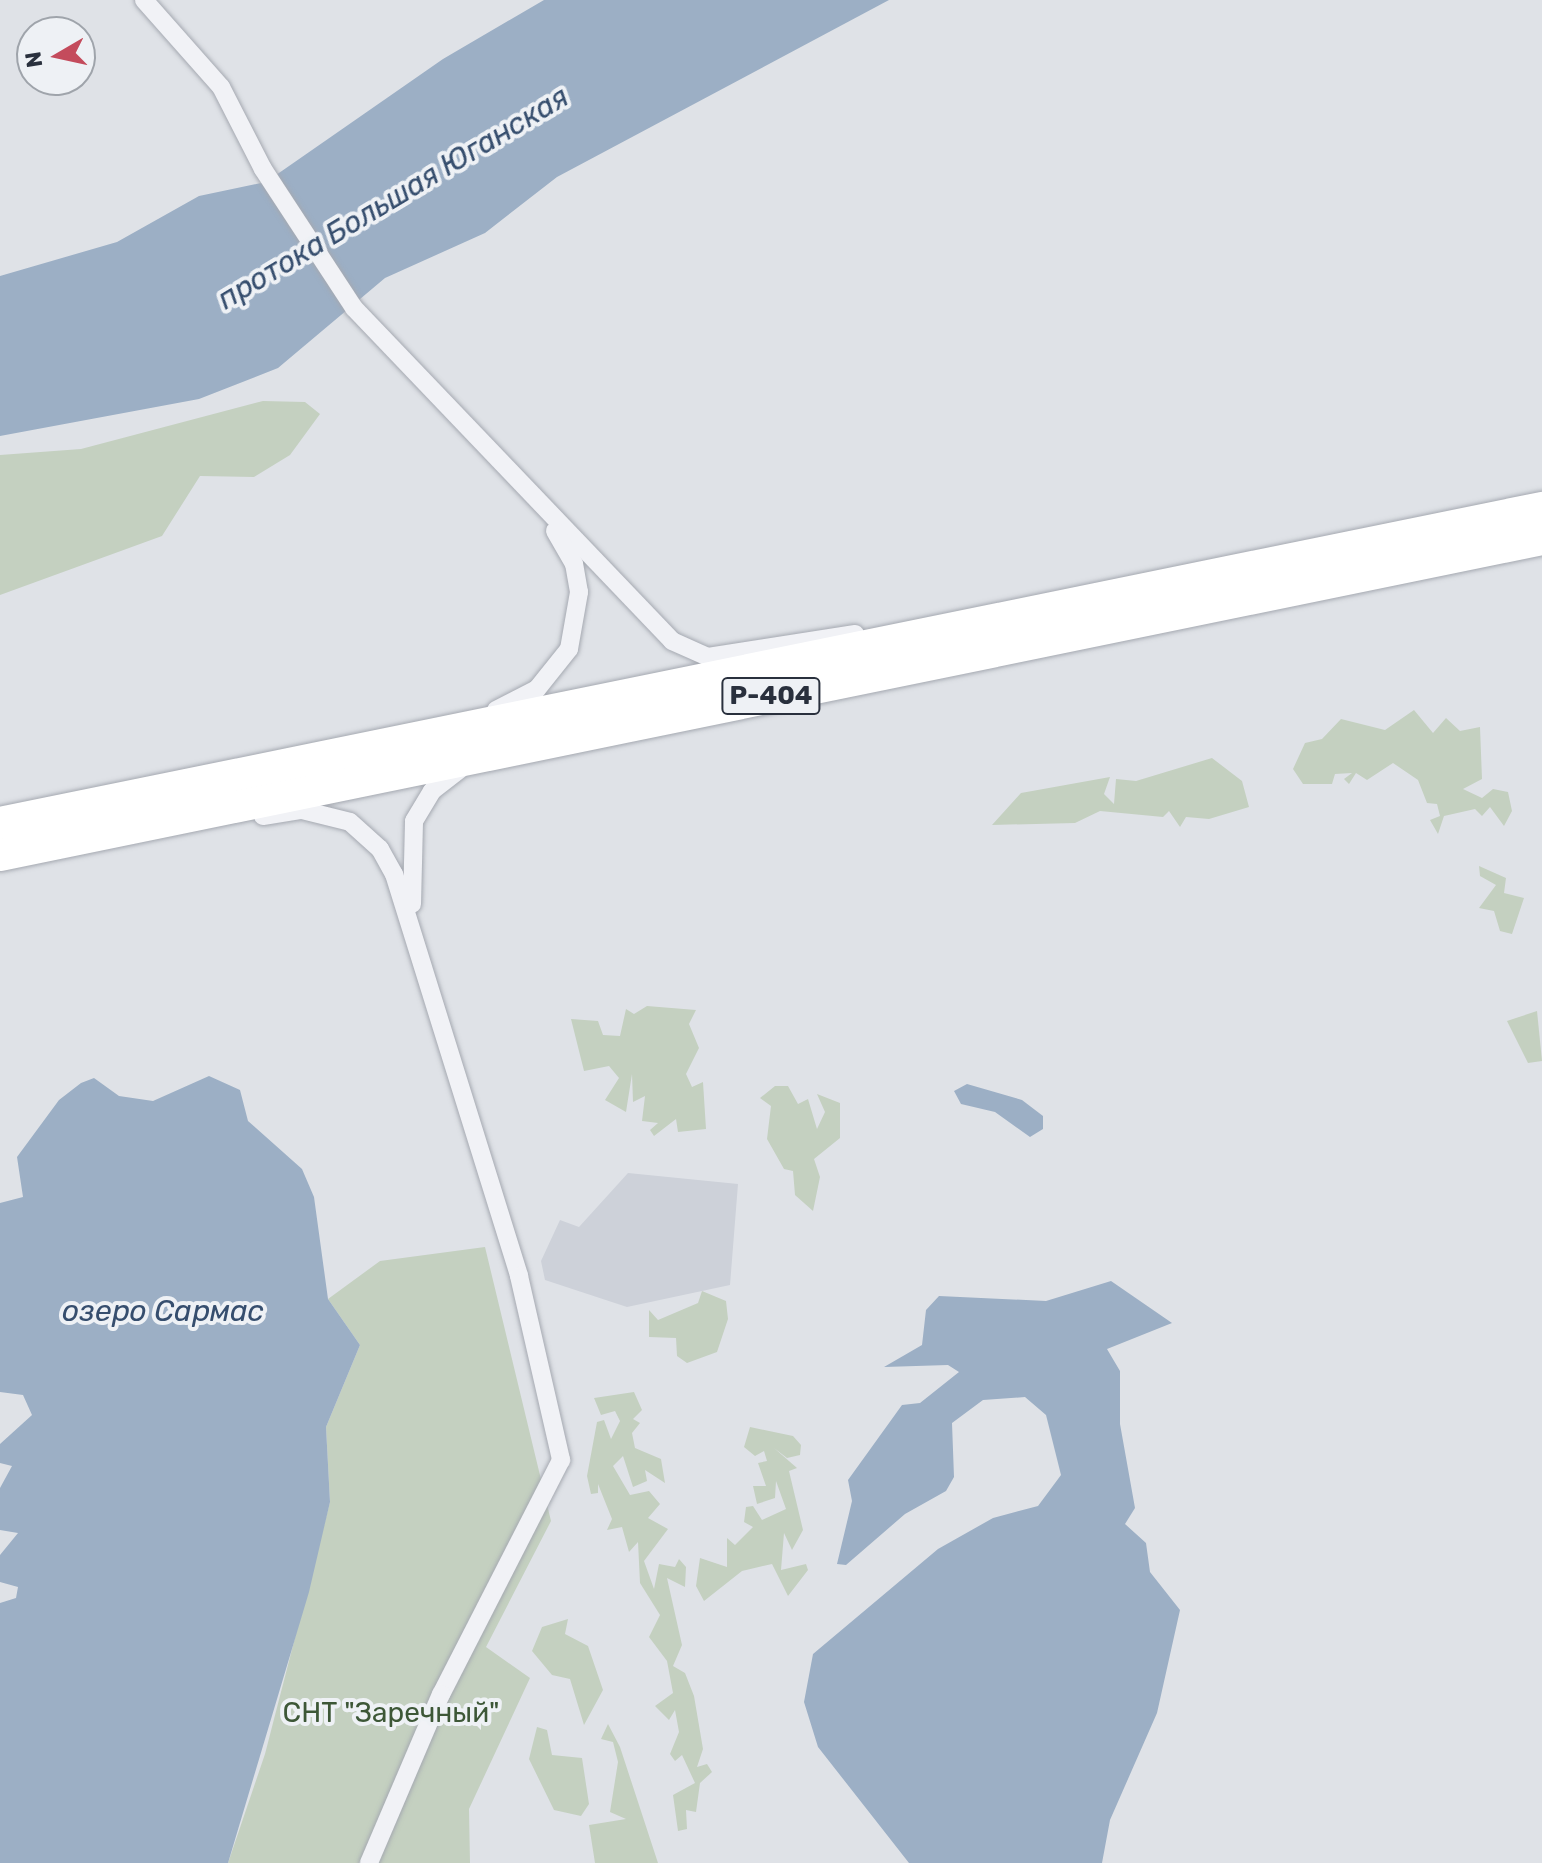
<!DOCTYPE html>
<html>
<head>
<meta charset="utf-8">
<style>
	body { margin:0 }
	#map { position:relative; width:1542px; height:1863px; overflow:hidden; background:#dfe2e7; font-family:Rubik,sans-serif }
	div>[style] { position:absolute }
	.built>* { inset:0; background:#cdd1d9 }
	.green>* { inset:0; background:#c4d0c0 }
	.water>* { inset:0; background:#9cafc5 }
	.roads { filter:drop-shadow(0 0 2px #a5a9b1) drop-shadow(0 0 2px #a5a9b1) }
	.street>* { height:18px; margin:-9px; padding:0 9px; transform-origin:9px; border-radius:9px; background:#f1f2f6 }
	.highway>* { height:32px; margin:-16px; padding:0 16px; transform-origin:16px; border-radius:16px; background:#fff }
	span { translate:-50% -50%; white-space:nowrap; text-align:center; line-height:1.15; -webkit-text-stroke:8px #eef1f5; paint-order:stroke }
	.shield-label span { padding:2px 6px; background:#eef1f5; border:2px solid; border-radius:6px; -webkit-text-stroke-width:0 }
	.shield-label { font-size:26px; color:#29303d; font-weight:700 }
	.park-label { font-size:28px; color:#3d5737 }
	.water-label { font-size:30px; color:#364e6e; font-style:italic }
	.north { position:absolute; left:16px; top:16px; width:80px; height:80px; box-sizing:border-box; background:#eef1f5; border:2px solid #9fa4ab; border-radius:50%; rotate:261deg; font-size:22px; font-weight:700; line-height:32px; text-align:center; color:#29303d }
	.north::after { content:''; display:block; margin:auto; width:28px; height:36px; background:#c44b5c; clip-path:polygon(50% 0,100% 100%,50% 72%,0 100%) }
</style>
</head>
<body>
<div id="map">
	<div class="built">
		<div style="clip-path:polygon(628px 1173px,738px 1184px,730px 1285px,627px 1307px,545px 1280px,541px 1261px,560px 1220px,579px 1227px)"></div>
	</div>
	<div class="green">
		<div style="clip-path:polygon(263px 401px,305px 402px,320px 414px,290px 455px,254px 477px,200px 476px,162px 536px,0 595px,0 455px,81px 449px)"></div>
		<div style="clip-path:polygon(1414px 710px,1433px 733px,1446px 718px,1460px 731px,1480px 727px,1482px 779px,1463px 789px,1482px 798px,1493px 789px,1508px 792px,1512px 811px,1504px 826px,1490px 807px,1482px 816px,1475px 809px,1444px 816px,1438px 834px,1430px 820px,1440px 816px,1437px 804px,1427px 803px,1418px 780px,1393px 763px,1367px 780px,1356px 773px,1349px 784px,1344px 779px,1352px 773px,1335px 774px,1332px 784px,1303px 784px,1293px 769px,1305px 743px,1322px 739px,1341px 719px,1385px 730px)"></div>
		<div style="clip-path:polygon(1212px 758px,1242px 781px,1249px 807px,1209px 819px,1186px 817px,1180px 827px,1169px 811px,1163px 817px,1100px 811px,1075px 823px,992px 825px,1021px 793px,1110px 777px,1104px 794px,1114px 804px,1116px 779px,1136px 781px)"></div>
		<div style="clip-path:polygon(1479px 866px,1506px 878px,1504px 893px,1524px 898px,1512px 934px,1500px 931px,1494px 911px,1479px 908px,1496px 885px,1480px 876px)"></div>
		<div style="clip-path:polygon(647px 1006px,696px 1010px,689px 1024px,699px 1048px,686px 1074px,692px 1087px,703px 1082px,706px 1129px,678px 1132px,676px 1119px,654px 1136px,650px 1130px,658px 1123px,642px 1121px,645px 1096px,633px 1102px,632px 1074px,626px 1112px,605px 1100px,619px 1078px,609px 1066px,584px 1071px,571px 1019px,598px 1021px,603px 1035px,620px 1036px,626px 1009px,634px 1014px)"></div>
		<div style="clip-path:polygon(1537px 1011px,1542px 1061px,1528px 1063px,1507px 1021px)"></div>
		<div style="clip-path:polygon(775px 1086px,788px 1086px,798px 1104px,808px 1099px,817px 1129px,825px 1112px,817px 1094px,840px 1103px,840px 1138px,814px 1159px,820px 1177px,813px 1211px,795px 1195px,793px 1171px,784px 1169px,767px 1139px,771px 1106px,760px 1098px)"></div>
		<div style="clip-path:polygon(485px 1247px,551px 1521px,486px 1647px,530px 1678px,469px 1809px,470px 1863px,228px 1863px,265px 1754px,330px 1502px,326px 1427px,360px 1345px,328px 1299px,380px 1261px)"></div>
		<div style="clip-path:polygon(702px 1291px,726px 1301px,728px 1319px,717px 1352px,687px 1363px,677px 1356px,676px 1338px,649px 1337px,649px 1310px,658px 1320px,698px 1303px)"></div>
		<div style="clip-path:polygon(634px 1392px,642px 1410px,633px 1419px,640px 1423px,632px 1433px,635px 1448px,661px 1459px,665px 1483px,645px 1470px,647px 1481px,633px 1487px,623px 1456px,613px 1466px,630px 1495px,649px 1491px,660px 1504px,648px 1518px,668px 1529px,644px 1561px,654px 1589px,659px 1564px,675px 1567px,679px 1559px,686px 1567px,685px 1587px,667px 1578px,682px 1645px,673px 1666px,685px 1673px,694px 1696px,703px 1749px,697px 1767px,707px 1764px,712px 1772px,700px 1783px,696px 1812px,686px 1810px,687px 1829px,678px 1831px,673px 1795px,695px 1783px,682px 1755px,675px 1761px,670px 1754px,679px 1732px,675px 1710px,669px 1720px,655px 1706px,673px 1693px,667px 1661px,649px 1637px,660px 1615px,640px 1583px,638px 1542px,629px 1552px,622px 1527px,607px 1530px,612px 1519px,598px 1484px,598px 1493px,591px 1494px,587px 1476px,597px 1422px,604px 1420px,611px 1439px,620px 1421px,615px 1411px,601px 1415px,594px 1398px)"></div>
		<div style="clip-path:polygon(750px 1427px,793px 1436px,801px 1445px,800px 1455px,787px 1458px,774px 1448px,797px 1468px,789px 1471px,803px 1530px,792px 1550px,784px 1533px,781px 1570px,806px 1564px,808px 1570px,788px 1596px,772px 1564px,742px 1571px,704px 1601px,696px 1586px,700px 1558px,727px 1567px,727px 1538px,735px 1545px,753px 1527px,744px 1522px,746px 1507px,753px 1506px,762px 1520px,786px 1509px,776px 1481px,775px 1498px,757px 1504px,753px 1486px,766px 1486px,758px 1463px,767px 1461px,764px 1451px,755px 1456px,744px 1447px)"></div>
		<div style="clip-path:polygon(568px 1619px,565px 1634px,588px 1646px,603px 1690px,584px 1725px,570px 1679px,552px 1675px,532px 1651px,542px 1627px)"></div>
		<div style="clip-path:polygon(608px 1724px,620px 1747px,658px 1863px,595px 1863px,589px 1825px,626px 1819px,610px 1812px,618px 1762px,613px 1742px,601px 1739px)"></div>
		<div style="clip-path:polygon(537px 1727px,547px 1730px,552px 1755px,582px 1758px,589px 1804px,581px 1816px,554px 1810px,529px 1759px)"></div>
	</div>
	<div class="water">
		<div style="clip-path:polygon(544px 0,889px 0,557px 177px,485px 233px,385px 278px,278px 368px,199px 399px,0 436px,0 276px,117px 242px,199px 196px,266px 182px,443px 59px)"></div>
		<div style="clip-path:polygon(209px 1076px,240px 1090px,248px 1121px,302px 1169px,314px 1197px,328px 1299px,360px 1345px,326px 1427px,330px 1502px,309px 1592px,228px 1863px,0 1863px,0 1603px,16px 1598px,18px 1587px,0 1582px,0 1555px,18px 1533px,0 1530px,0 1488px,12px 1466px,0 1463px,0 1444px,32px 1415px,23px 1395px,0 1392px,0 1203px,23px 1197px,17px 1157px,59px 1100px,81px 1083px,94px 1078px,119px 1096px,153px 1101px)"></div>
		<div style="clip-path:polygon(967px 1084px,1022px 1100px,1043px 1116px,1043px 1129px,1030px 1137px,995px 1112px,961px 1104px,954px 1091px)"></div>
		<div style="clip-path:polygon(1111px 1281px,1172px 1323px,1107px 1349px,1120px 1371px,1120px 1424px,1135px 1508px,1125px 1524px,1146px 1543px,1150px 1572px,1180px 1610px,1157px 1713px,1110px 1820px,1102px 1863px,909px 1863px,818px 1747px,804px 1702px,813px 1654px,938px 1549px,993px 1518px,1038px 1506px,1061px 1475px,1046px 1415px,1025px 1397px,983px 1400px,952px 1423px,954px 1477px,946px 1491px,905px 1514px,846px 1565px,837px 1564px,852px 1501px,848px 1480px,902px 1405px,920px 1403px,959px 1372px,948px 1365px,884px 1367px,922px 1345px,926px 1310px,939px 1296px,1046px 1301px)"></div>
	</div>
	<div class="roads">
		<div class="street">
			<div style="left:144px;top:0;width:116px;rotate:48.5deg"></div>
			<div style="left:221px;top:87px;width:92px;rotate:62.9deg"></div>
			<div style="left:263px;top:169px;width:166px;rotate:56.8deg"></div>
			<div style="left:354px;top:308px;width:460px;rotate:46.3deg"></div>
			<div style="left:672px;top:641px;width:39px;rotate:24deg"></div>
			<div style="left:708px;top:657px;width:149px;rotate:-8.9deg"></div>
			<div style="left:496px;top:710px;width:46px;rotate:-27.1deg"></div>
			<div style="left:537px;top:689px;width:51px;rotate:-51.3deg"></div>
			<div style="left:569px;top:649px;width:58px;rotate:-80deg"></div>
			<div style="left:579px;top:592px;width:28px;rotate:-100deg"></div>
			<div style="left:574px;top:564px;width:38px;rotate:-120deg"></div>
			<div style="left:263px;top:816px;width:39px;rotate:-9deg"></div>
			<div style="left:302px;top:810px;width:49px;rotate:14deg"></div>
			<div style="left:350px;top:822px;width:40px;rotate:42deg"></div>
			<div style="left:380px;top:849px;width:29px;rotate:61deg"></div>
			<div style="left:394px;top:874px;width:421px;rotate:72.7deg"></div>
			<div style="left:519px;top:1276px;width:189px;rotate:77.1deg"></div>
			<div style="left:561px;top:1460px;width:263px;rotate:117.1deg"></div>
			<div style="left:441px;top:1694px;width:184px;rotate:113.1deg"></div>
			<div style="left:412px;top:904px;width:83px;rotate:-88.6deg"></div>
			<div style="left:414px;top:821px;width:35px;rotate:-59deg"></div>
			<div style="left:432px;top:791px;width:36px;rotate:-38deg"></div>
		</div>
		<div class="highway">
			<div style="left:0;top:823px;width:1574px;rotate:-11.55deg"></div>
			<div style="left:0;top:855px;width:1574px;rotate:-11.58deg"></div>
		</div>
	</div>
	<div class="shield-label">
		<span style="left:771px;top:696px">Р-404</span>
	</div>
	<div class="park-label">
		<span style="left:391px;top:1713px">СНТ "Заречный"</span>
	</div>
	<div class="water-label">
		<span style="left:393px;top:198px;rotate:-31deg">протока Большая Юганская</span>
		<span style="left:163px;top:1311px">озеро Сармас</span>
	</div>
	<div class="north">N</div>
</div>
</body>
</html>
